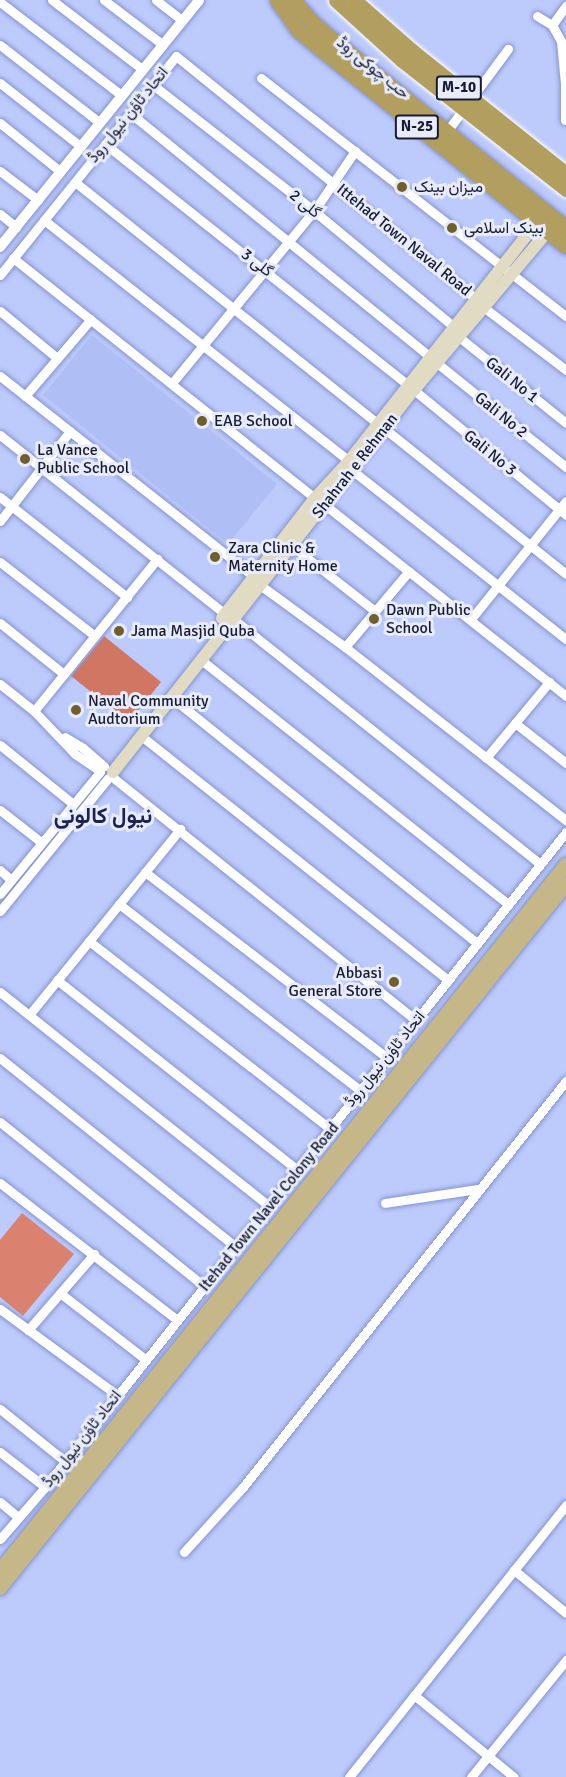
<!DOCTYPE html>
<html>
<head>
<meta charset="utf-8">
<style>
	body { margin:0 }
	#map { position:relative; width:566px; height:1777px; overflow:hidden; background:#bccafc; font-family:Signika,Vazirmatn,sans-serif }
	div>[style] { position:absolute }
	.built>* { inset:0; background:#afbef5 }
	.green>* { inset:0; background:#da826f }
	.forest>* { inset:0; background:#d07663 }
	.roads { filter:drop-shadow(0 0 2px #8493ce) drop-shadow(0 0 2px #8493ce) }
	.minor>* { height:9px; margin:-4.5px; padding:0 4.5px; transform-origin:4.5px; border-radius:4.5px; background:#fff }
	.tertiary>* { height:10px; margin:-5px; padding:0 5px; transform-origin:5px; border-radius:5px; background:#fff }
	.secondary>* { height:12px; margin:-6px; padding:0 6px; transform-origin:6px; border-radius:6px; background:#e2dbc3 }
	.primary>* { height:14px; margin:-7px; padding:0 7px; transform-origin:7px; border-radius:7px; background:#c5b787 }
	.trunk>* { height:15px; margin:-7.5px; padding:0 7.5px; transform-origin:7.5px; border-radius:7.5px; background:#b29f5f }
	.bridges { filter:drop-shadow(0 0 2px #fff) drop-shadow(0 0 2px #fff) }
	.trunk-bridge>* { height:15px; margin:-7.5px; padding:0 7.5px; transform-origin:7.5px; border-radius:7.5px; background:#b29f5f }
	.dots>* { width:16px; height:16px; translate:-50% -50%; box-sizing:border-box; border:3px solid #e8ecf9; border-radius:50% }
	span { translate:-50% -50%; white-space:nowrap; text-align:center; line-height:1.15; -webkit-text-stroke:6px #e8ecf9; paint-order:stroke }
	.shield-label span { padding:2px 4px; background:#e8ecf9; border:2px solid; border-radius:4px; -webkit-text-stroke-width:0 }
	.shield-label { font-size:15px; color:#171c33; font-weight:700 }
	.street-label { font-size:16px; color:#171c33 }
	.poi-label { font-size:16px; color:#171c33 }
	.left { translate:0 -50%; text-align:left }
	.right { translate:-100% -50%; text-align:right }
	.district-label { font-size:22px; color:#1c2354; font-weight:700 }
</style>
</head>
<body>
<div id="map">
	<div class="built">
		<div style="clip-path:polygon(92px 335px,277px 484px,228px 544px,43px 395px)"></div>
	</div>
	<div class="green">
		<div style="clip-path:polygon(22px 1213px,74px 1254px,23px 1316px,0 1297px,0 1240px)"></div>
	</div>
	<div class="forest">
		<div style="clip-path:polygon(104px 636px,161px 682px,129px 722px,71px 676px)"></div>
	</div>
	<div class="roads">
		<div class="minor">
			<div style="left:52px;top:0;width:113px;rotate:37.5deg"></div>
			<div style="left:104px;top:0;width:73px;rotate:37.2deg"></div>
			<div style="left:156px;top:0;width:33px;rotate:38deg"></div>
			<div style="left:0;top:2px;width:153px;rotate:37.5deg"></div>
			<div style="left:537px;top:16px;width:17px;rotate:31deg"></div>
			<div style="left:552px;top:25px;width:18px;rotate:61deg"></div>
			<div style="left:561px;top:41px;width:43px;rotate:84.7deg"></div>
			<div style="left:565px;top:84px;width:36px;rotate:90deg"></div>
			<div style="left:552px;top:25px;width:24px;rotate:-54deg"></div>
			<div style="left:0;top:45px;width:125px;rotate:37.9deg"></div>
			<div style="left:261px;top:78px;width:387px;rotate:38deg"></div>
			<div style="left:0;top:83px;width:102px;rotate:38.2deg"></div>
			<div style="left:153px;top:85px;width:204px;rotate:38deg"></div>
			<div style="left:314px;top:211px;width:182px;rotate:39.6deg"></div>
			<div style="left:130px;top:113px;width:387px;rotate:39.1deg"></div>
			<div style="left:0;top:123px;width:77px;rotate:38.7deg"></div>
			<div style="left:445px;top:134px;width:106px;rotate:-53.5deg"></div>
			<div style="left:105px;top:144px;width:386px;rotate:38.5deg"></div>
			<div style="left:0;top:171px;width:48px;rotate:37.3deg"></div>
			<div style="left:75px;top:182px;width:388px;rotate:38.6deg"></div>
			<div style="left:0;top:214px;width:21px;rotate:39deg"></div>
			<div style="left:44px;top:220px;width:389px;rotate:38.3deg"></div>
			<div style="left:13px;top:258px;width:386px;rotate:38.5deg"></div>
			<div style="left:0;top:275px;width:281px;rotate:-51.2deg"></div>
			<div style="left:176px;top:56px;width:386px;rotate:39deg"></div>
			<div style="left:482px;top:306px;width:106px;rotate:37.3deg"></div>
			<div style="left:0;top:311px;width:74px;rotate:39.5deg"></div>
			<div style="left:459px;top:337px;width:137px;rotate:38.8deg"></div>
			<div style="left:437px;top:363px;width:166px;rotate:38.9deg"></div>
			<div style="left:0;top:376px;width:323px;rotate:38.3deg"></div>
			<div style="left:172px;top:383px;width:223px;rotate:-50.5deg"></div>
			<div style="left:314px;top:211px;width:73px;rotate:-55.7deg"></div>
			<div style="left:414px;top:390px;width:197px;rotate:39.4deg"></div>
			<div style="left:25px;top:396px;width:101px;rotate:-49.4deg"></div>
			<div style="left:385px;top:429px;width:232px;rotate:38.7deg"></div>
			<div style="left:0;top:435px;width:288px;rotate:38.5deg"></div>
			<div style="left:353px;top:471px;width:271px;rotate:38.3deg"></div>
			<div style="left:0;top:497px;width:162px;rotate:38.2deg"></div>
			<div style="left:325px;top:505px;width:308px;rotate:38.4deg"></div>
			<div style="left:0;top:521px;width:114px;rotate:-52.1deg"></div>
			<div style="left:292px;top:546px;width:105px;rotate:38.1deg"></div>
			<div style="left:0;top:562px;width:120px;rotate:37.9deg"></div>
			<div style="left:260px;top:585px;width:105px;rotate:36.1deg"></div>
			<div style="left:345px;top:647px;width:281px;rotate:38.1deg"></div>
			<div style="left:232px;top:618px;width:394px;rotate:38.6deg"></div>
			<div style="left:471px;top:619px;width:151px;rotate:-51.2deg"></div>
			<div style="left:0;top:623px;width:82px;rotate:38.6deg"></div>
			<div style="left:345px;top:647px;width:99px;rotate:-49.9deg"></div>
			<div style="left:200px;top:659px;width:394px;rotate:38.5deg"></div>
			<div style="left:0;top:684px;width:43px;rotate:38.5deg"></div>
			<div style="left:34px;top:711px;width:59px;rotate:46.4deg"></div>
			<div style="left:75px;top:754px;width:30px;rotate:34deg"></div>
			<div style="left:171px;top:697px;width:393px;rotate:38.8deg"></div>
			<div style="left:34px;top:711px;width:196px;rotate:-51deg"></div>
			<div style="left:515px;top:723px;width:65px;rotate:38.1deg"></div>
			<div style="left:140px;top:735px;width:394px;rotate:38.5deg"></div>
			<div style="left:65px;top:737px;width:21px;rotate:31deg"></div>
			<div style="left:83px;top:748px;width:28px;rotate:41deg"></div>
			<div style="left:0;top:745px;width:94px;rotate:38.9deg"></div>
			<div style="left:486px;top:758px;width:99px;rotate:-50.3deg"></div>
			<div style="left:111px;top:776px;width:391px;rotate:38.7deg"></div>
			<div style="left:0;top:810px;width:52px;rotate:38deg"></div>
			<div style="left:0;top:870px;width:15px;rotate:42deg"></div>
			<div style="left:145px;top:872px;width:304px;rotate:37.5deg"></div>
			<div style="left:0;top:894px;width:158px;rotate:-50.7deg"></div>
			<div style="left:119px;top:904px;width:304px;rotate:37.7deg"></div>
			<div style="left:0;top:911px;width:171px;rotate:-50.9deg"></div>
			<div style="left:89px;top:941px;width:304px;rotate:37.9deg"></div>
			<div style="left:57px;top:980px;width:305px;rotate:38.3deg"></div>
			<div style="left:0;top:992px;width:342px;rotate:38.5deg"></div>
			<div style="left:29px;top:1015px;width:240px;rotate:-50.9deg"></div>
			<div style="left:0;top:1058px;width:301px;rotate:38.7deg"></div>
			<div style="left:0;top:1122px;width:260px;rotate:38.8deg"></div>
			<div style="left:0;top:1183px;width:222px;rotate:37.7deg"></div>
			<div style="left:385px;top:1203px;width:94px;rotate:-8.6deg"></div>
			<div style="left:60px;top:1293px;width:108px;rotate:37.8deg"></div>
			<div style="left:0;top:1309px;width:145px;rotate:36.3deg"></div>
			<div style="left:28px;top:1330px;width:101px;rotate:-49deg"></div>
			<div style="left:0;top:1409px;width:83px;rotate:38.7deg"></div>
			<div style="left:0;top:1452px;width:57px;rotate:37.9deg"></div>
			<div style="left:0;top:1502px;width:23px;rotate:40deg"></div>
			<div style="left:0;top:1539px;width:69px;rotate:-49.1deg"></div>
			<div style="left:45px;top:1487px;width:837px;rotate:-51.5deg"></div>
			<div style="left:184px;top:1552px;width:88px;rotate:-47.8deg"></div>
			<div style="left:243px;top:1487px;width:519px;rotate:-51.5deg"></div>
			<div style="left:514px;top:1570px;width:67px;rotate:39.6deg"></div>
			<div style="left:414px;top:1695px;width:129px;rotate:39.4deg"></div>
			<div style="left:349px;top:1777px;width:348px;rotate:-51.4deg"></div>
			<div style="left:471px;top:1777px;width:151px;rotate:-50.9deg"></div>
		</div>
		<div class="tertiary">
			<div style="left:0;top:247px;width:317px;rotate:-51.1deg"></div>
		</div>
		<div class="secondary">
			<div style="left:222px;top:618px;width:152px;rotate:-52.2deg"></div>
			<div style="left:315px;top:498px;width:50px;rotate:-47.4deg"></div>
			<div style="left:349px;top:461px;width:312px;rotate:-51.8deg"></div>
			<div style="left:113px;top:772px;width:486px;rotate:-51.8deg"></div>
			<div style="left:414px;top:390px;width:214px;rotate:-49.9deg"></div>
		</div>
		<div class="primary">
			<div style="left:0;top:1571px;width:905px;rotate:-51.28deg"></div>
			<div style="left:0;top:1588px;width:903px;rotate:-51.2deg"></div>
		</div>
		<div class="trunk">
			<div style="left:277px;top:0;width:37px;rotate:55deg"></div>
			<div style="left:298px;top:30px;width:31px;rotate:40deg"></div>
			<div style="left:322px;top:50px;width:313px;rotate:38.8deg"></div>
			<div style="left:293px;top:0;width:28px;rotate:49deg"></div>
			<div style="left:311px;top:21px;width:28px;rotate:41deg"></div>
			<div style="left:332px;top:39px;width:301px;rotate:38.9deg"></div>
		</div>
	</div>
	<div class="bridges">
		<div class="trunk-bridge">
			<div style="left:336px;top:0;width:89px;rotate:42.3deg"></div>
			<div style="left:402px;top:60px;width:209px;rotate:38.2deg"></div>
			<div style="left:354px;top:0;width:77px;rotate:41.3deg"></div>
			<div style="left:412px;top:51px;width:197px;rotate:38.6deg"></div>
		</div>
	</div>
	<div class="dots">
		<div style="left:402px;top:187px;background:#6e5f2d"></div>
		<div style="left:452px;top:228px;background:#6e5f2d"></div>
		<div style="left:202px;top:421px;background:#6e5f2d"></div>
		<div style="left:25px;top:459px;background:#6e5f2d"></div>
		<div style="left:215px;top:557px;background:#6e5f2d"></div>
		<div style="left:374px;top:619px;background:#6e5f2d"></div>
		<div style="left:119px;top:631px;background:#6e5f2d"></div>
		<div style="left:76px;top:710px;background:#6e5f2d"></div>
		<div style="left:394px;top:982px;background:#6e5f2d"></div>
	</div>
	<div class="shield-label">
		<span style="left:459px;top:88px">M-10</span>
		<span style="left:417px;top:127px">N-25</span>
	</div>
	<div class="street-label">
		<span style="left:373px;top:68px;rotate:39deg">حب چوکی روڈ</span>
		<span style="left:128px;top:115px;rotate:-51deg">اتحاد ٹاؤن نیول روڈ</span>
		<span style="left:305px;top:204px;rotate:39deg">گلی 2</span>
		<span style="left:404px;top:240px;rotate:39deg">Ittehad Town Naval Road</span>
		<span style="left:257px;top:263px;rotate:38deg">گلی 3</span>
		<span style="left:512px;top:380px;rotate:39deg">Gali No 1</span>
		<span style="left:501px;top:415px;rotate:39deg">Gali No 2</span>
		<span style="left:490px;top:453px;rotate:39deg">Gali No 3</span>
		<span style="left:355px;top:466px;rotate:-52deg">Shahrah e Rehman</span>
		<span style="left:385px;top:1059px;rotate:-51deg">اتحاد ٹاؤن نیول روڈ</span>
		<span style="left:269px;top:1207px;rotate:-51deg">Itehad Town Navel Colony Road</span>
		<span style="left:82px;top:1439px;rotate:-52deg">اتحاد ٹاؤن نیول روڈ</span>
	</div>
	<div class="poi-label">
		<span class="left" style="left:414px;top:187px">میزان بینک</span>
		<span class="left" style="left:464px;top:228px">بینک اسلامی</span>
		<span class="left" style="left:214px;top:421px">EAB School</span>
		<span class="left" style="left:37px;top:459px">La Vance<br>Public School</span>
		<span class="left" style="left:228px;top:557px">Zara Clinic &amp;<br>Maternity Home</span>
		<span class="left" style="left:386px;top:619px">Dawn Public<br>School</span>
		<span class="left" style="left:131px;top:631px">Jama Masjid Quba</span>
		<span class="left" style="left:88px;top:710px">Naval Community<br>Audtorium</span>
		<span class="right" style="left:382px;top:982px">Abbasi<br>General Store</span>
	</div>
	<div class="district-label">
		<span style="left:103px;top:816px">نیول کالونی</span>
	</div>
</div>
</body>
</html>
